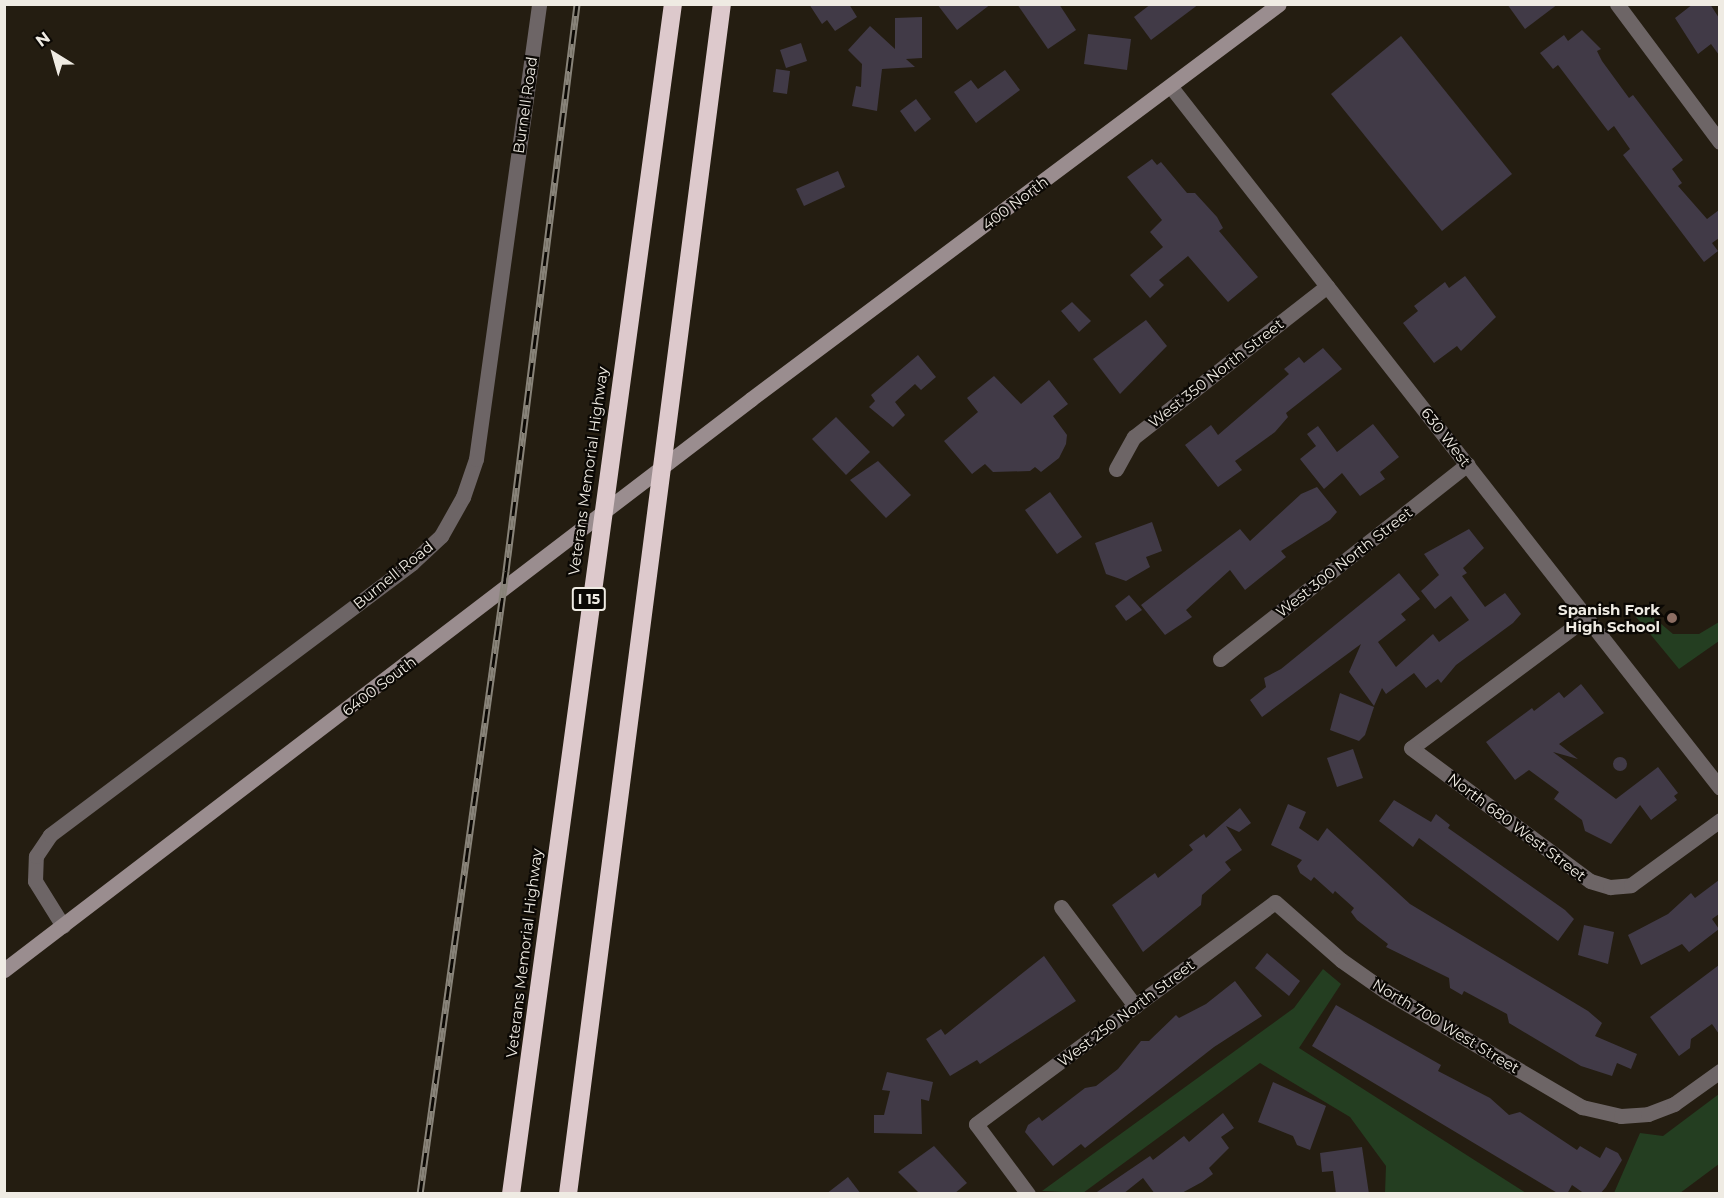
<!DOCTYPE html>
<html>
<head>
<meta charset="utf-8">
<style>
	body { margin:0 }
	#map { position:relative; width:1724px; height:1198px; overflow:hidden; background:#241d11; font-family:Montserrat,sans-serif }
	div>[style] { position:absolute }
	.green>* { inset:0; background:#243e21 }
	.building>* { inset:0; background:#413a47 }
	.round { border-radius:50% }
	.minor>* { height:15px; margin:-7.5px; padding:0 7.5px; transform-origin:7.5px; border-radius:7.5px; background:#6d6566 }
	.tertiary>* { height:15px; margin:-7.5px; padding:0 7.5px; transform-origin:7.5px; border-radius:7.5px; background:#6d6566 }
	.secondary>* { height:15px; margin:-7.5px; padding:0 7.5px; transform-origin:7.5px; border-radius:7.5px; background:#9a8d8f }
	.motorway>* { height:18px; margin:-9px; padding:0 9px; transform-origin:9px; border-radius:9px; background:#ddc9cc }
	.rail>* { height:7px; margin-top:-3.5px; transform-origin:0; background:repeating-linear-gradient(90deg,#0b0804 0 14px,#888379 0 28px); box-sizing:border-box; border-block:2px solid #888379 }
	.dots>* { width:16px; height:16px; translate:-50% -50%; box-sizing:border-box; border:3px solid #0b0804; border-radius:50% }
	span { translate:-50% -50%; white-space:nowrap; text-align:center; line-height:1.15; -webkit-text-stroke:4.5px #0b0804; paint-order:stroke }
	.shield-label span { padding:2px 4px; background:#0b0804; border:2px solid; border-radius:4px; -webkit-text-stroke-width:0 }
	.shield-label { font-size:14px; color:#efebe3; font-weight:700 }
	.street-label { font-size:15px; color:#efebe3 }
	.poi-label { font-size:15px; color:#efebe3; font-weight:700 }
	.right { translate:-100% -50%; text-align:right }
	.frame { position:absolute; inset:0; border:6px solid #efebe3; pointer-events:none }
	.north { position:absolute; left:24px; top:24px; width:60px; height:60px; -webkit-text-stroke:4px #0b0804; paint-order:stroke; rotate:323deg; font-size:16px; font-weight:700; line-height:24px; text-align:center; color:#efebe3 }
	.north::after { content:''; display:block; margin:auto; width:21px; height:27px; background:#efebe3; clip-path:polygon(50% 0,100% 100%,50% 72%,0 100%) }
</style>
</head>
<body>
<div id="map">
	<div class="green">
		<div style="clip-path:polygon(1640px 606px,1673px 634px,1699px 634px,1719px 622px,1719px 641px,1679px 669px,1632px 612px)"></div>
		<div style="clip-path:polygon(1323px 969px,1341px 984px,1299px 1048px,1526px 1193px,1385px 1193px,1386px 1166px,1350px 1117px,1260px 1063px,1083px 1193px,1042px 1191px,1294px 1008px)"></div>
		<div style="clip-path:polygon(1719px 1094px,1719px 1164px,1680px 1193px,1614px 1193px,1640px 1133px,1663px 1136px)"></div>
	</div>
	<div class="building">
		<div style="clip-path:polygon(809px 4px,849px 4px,857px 17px,835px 31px,827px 20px,822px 24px)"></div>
		<div style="clip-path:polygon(937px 4px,991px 4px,957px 30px)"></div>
		<div style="clip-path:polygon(1017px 4px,1059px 4px,1076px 30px,1048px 49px)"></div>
		<div style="clip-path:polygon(1151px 4px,1199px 4px,1151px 40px,1134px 17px)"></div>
		<div style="clip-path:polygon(1507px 4px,1558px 4px,1525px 29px)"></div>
		<div style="clip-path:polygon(1693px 4px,1710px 4px,1719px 18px,1719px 55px,1711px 44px,1698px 54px,1675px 18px)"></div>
		<div style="clip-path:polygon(922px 17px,922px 58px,906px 59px,915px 67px,882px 69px,877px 111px,852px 106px,856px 86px,861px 87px,862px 64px,848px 50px,870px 26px,895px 49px,895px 18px)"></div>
		<div style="clip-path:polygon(1582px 30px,1601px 49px,1597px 51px,1602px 61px,1629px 98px,1633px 95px,1683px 160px,1672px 169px,1682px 183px,1678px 186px,1707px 219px,1719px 210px,1719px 238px,1712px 243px,1718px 251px,1704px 262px,1623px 155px,1630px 149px,1614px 126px,1608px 131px,1558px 65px,1553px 69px,1540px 53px,1564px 35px,1568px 41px)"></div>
		<div style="clip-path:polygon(1088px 34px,1131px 39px,1127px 70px,1084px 64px)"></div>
		<div style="clip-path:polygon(1401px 36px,1512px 174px,1442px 231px,1331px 94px)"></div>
		<div style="clip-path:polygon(801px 43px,807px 61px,786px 68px,780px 50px)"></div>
		<div style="clip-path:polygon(776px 69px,790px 71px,787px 94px,773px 92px)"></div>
		<div style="clip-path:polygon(1005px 70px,1020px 90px,976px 123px,954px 92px,971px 80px,978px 89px)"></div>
		<div style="clip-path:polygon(916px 99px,931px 119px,915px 132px,900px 111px)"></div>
		<div style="clip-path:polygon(1152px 159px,1157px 165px,1161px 162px,1187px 193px,1195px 193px,1217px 217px,1223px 228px,1219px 231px,1258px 277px,1228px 302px,1188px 256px,1159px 280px,1164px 285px,1150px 298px,1130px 275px,1163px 247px,1150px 232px,1162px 220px,1127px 177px)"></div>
		<div style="clip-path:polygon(838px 171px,845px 187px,804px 206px,796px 189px)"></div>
		<div style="clip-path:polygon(1465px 276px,1496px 317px,1461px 351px,1457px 346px,1434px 363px,1403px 323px,1418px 311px,1414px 306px,1445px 282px,1449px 288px)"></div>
		<div style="clip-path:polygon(1072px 302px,1091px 321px,1079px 332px,1061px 311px)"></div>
		<div style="clip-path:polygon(1146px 320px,1167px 346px,1120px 394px,1093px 359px)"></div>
		<div style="clip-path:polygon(1323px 348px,1342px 369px,1286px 413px,1288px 417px,1275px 432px,1235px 461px,1242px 470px,1218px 487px,1185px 445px,1211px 425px,1218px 435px,1289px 374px,1284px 369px,1299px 357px,1304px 363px)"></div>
		<div style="clip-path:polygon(918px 355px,936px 377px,921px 390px,915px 384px,895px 402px,905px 415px,893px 427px,869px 407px,875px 401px,871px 395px)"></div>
		<div style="clip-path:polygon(994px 376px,1021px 404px,1049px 380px,1068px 404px,1053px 416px,1067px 435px,1066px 444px,1059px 458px,1041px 472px,1035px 467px,1030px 471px,993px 472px,985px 464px,972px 474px,944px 441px,978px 412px,967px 398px)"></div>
		<div style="clip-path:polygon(836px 417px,870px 452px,846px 475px,812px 439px)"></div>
		<div style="clip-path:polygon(1373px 424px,1399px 457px,1380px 472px,1385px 479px,1360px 496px,1342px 473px,1324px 489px,1300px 459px,1316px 446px,1307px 434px,1318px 426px,1337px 452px)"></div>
		<div style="clip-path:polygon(878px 461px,911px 495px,886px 518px,850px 480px)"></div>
		<div style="clip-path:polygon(1317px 487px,1337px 512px,1330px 520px,1281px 551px,1286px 557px,1245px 590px,1230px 570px,1186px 610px,1192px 617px,1165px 635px,1141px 605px,1240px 529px,1250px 541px,1301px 494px)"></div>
		<div style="clip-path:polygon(1050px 492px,1082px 537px,1057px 554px,1025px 510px)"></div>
		<div style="clip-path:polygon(1152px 522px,1162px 551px,1146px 557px,1150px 567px,1126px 581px,1106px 574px,1095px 543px)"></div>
		<div style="clip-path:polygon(1469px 529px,1484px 548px,1463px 568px,1467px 573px,1462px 576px,1485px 607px,1505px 593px,1521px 614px,1513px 623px,1456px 665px,1441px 683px,1438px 679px,1426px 688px,1414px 673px,1386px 694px,1382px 688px,1374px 706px,1349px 672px,1361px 644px,1262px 717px,1250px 700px,1266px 687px,1264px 678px,1281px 669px,1399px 573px,1420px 599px,1401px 614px,1406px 620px,1378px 642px,1396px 667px,1433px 634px,1439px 642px,1469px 620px,1451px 596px,1435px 609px,1421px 591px,1439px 575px,1424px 554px)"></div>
		<div style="clip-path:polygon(1129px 595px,1142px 610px,1126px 621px,1115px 606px)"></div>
		<div style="clip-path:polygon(1581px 684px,1604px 713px,1559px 744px,1578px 759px,1553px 752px,1616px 799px,1658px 767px,1678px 793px,1674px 796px,1677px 800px,1651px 820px,1640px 805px,1611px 844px,1585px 831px,1582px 820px,1554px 799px,1559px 792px,1529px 770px,1515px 780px,1486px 742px,1532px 708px,1534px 711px,1559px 692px,1564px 698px)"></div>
		<div style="clip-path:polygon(1340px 693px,1374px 707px,1365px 735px,1359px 741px,1330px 730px)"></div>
		<div style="clip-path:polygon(1353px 749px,1363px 778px,1337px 787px,1327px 758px)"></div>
		<div class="round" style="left:1613px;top:757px;width:14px;height:14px"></div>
		<div style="clip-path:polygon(1394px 800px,1431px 822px,1436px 814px,1450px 825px,1448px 828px,1565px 910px,1574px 919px,1558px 941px,1419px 838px,1413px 847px,1379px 821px)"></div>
		<div style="clip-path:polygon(1288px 804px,1306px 812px,1299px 828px,1318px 841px,1327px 828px,1410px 904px,1588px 1011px,1602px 1023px,1595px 1036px,1637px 1054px,1631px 1069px,1617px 1063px,1612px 1076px,1581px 1066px,1509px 1023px,1507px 1014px,1464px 991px,1462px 995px,1450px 988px,1449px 978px,1386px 947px,1388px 944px,1357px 920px,1351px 912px,1354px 908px,1335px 891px,1333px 894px,1314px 877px,1311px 881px,1300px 873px,1297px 866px,1302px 860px,1271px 845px)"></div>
		<div style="clip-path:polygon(1240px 808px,1251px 823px,1239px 832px,1226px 826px,1242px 850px,1225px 862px,1231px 870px,1202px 895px,1201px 905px,1143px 952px,1112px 905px,1155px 873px,1158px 878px,1193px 850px,1189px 845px,1204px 834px,1206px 838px)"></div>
		<div style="clip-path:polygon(1719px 880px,1719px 914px,1712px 919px,1719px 929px,1689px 952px,1682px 944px,1641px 965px,1628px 935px,1668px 914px,1691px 893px,1695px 898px)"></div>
		<div style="clip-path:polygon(1584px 925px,1614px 932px,1608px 964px,1578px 955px)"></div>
		<div style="clip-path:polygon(1267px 953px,1300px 981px,1289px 996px,1255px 968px)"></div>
		<div style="clip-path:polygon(1044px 956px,1076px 1001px,980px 1064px,977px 1060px,950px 1076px,926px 1039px,941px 1029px,945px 1035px)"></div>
		<div style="clip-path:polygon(1719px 965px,1719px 1034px,1712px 1024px,1691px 1039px,1690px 1048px,1679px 1056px,1650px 1017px)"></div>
		<div style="clip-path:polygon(1235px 981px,1262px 1016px,1214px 1047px,1085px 1148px,1081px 1144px,1053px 1166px,1025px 1132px,1028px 1125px,1039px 1117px,1042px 1121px,1085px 1088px,1096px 1086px,1118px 1069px,1141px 1041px,1149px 1041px,1176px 1015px,1179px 1018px,1206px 1004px)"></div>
		<div style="clip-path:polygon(1336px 1005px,1441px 1065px,1438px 1071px,1490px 1098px,1509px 1115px,1520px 1112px,1577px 1150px,1580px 1146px,1600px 1158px,1606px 1147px,1618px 1153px,1622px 1160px,1606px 1187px,1600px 1194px,1585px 1194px,1572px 1185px,1567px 1194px,1559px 1194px,1312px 1046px)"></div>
		<div style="clip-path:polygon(887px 1072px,933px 1082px,929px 1101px,921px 1099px,922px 1134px,874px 1133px,874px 1115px,884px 1115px,890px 1091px,882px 1090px)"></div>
		<div style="clip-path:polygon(1273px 1082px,1326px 1106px,1310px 1150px,1297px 1145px,1293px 1136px,1258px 1122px)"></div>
		<div style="clip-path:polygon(1223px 1113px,1234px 1128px,1221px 1137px,1229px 1148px,1209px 1168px,1213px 1174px,1202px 1182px,1180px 1194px,1155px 1194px,1143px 1178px,1123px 1194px,1094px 1194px,1150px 1156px,1153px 1160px,1184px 1136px,1189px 1142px)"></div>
		<div style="clip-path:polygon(934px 1146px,967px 1183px,954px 1194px,920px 1194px,898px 1172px)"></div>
		<div style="clip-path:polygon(1362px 1147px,1369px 1194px,1336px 1194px,1333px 1171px,1322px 1172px,1320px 1153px)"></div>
		<div style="clip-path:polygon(848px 1177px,861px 1194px,826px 1194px)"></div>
	</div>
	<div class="minor">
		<div style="left:1617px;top:4px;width:172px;rotate:53.3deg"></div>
		<div style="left:1116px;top:469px;width:37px;rotate:-61deg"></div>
		<div style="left:1134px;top:437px;width:245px;rotate:-38deg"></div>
		<div style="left:1587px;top:617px;width:219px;rotate:143.3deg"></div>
		<div style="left:1411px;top:748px;width:223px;rotate:36.6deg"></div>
		<div style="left:1590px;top:881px;width:21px;rotate:17deg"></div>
		<div style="left:1610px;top:887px;width:21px;rotate:-5deg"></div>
		<div style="left:1631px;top:885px;width:110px;rotate:-36.1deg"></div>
		<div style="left:1220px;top:659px;width:315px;rotate:-38.2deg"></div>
		<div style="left:1061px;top:907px;width:124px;rotate:53.2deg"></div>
		<div style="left:63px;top:926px;width:53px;rotate:-121.9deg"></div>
		<div style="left:35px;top:881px;width:25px;rotate:-88deg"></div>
		<div style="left:36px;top:856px;width:25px;rotate:-56deg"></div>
		<div style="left:50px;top:835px;width:453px;rotate:-36.9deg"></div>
		<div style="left:412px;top:563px;width:40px;rotate:-43deg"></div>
		<div style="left:441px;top:536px;width:45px;rotate:-60.6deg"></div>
		<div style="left:463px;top:497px;width:40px;rotate:-71.1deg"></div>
		<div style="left:476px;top:459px;width:459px;rotate:-82.1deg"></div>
		<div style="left:1028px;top:1194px;width:87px;rotate:-126.6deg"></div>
		<div style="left:976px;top:1124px;width:372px;rotate:-36.6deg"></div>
		<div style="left:1275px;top:902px;width:88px;rotate:41.3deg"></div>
		<div style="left:1341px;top:960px;width:54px;rotate:35.2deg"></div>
		<div style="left:1385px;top:991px;width:229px;rotate:30.5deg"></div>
		<div style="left:1582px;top:1107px;width:40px;rotate:13deg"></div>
		<div style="left:1621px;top:1116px;width:27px;rotate:-4deg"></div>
		<div style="left:1648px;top:1114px;width:28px;rotate:-21deg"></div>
		<div style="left:1674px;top:1104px;width:57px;rotate:-35.7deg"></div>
	</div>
	<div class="tertiary">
		<div style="left:1171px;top:87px;width:890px;rotate:51.93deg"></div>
	</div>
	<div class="secondary">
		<div style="left:4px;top:970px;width:940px;rotate:-37.39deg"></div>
		<div style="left:751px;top:399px;width:659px;rotate:-36.8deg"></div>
	</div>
	<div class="motorway">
		<div style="left:511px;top:1194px;width:1201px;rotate:-82.25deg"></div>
		<div style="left:568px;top:1194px;width:1200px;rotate:-82.63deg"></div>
	</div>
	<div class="rail">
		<div style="left:420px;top:1194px;width:629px;rotate:-82.14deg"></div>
		<div style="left:506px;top:571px;width:571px;rotate:-82.86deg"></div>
	</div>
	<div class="dots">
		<div style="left:1672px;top:618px;background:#8d6e63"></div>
	</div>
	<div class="shield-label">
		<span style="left:589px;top:599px">I 15</span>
	</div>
	<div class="street-label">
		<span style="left:525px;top:105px;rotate:-82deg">Burnell Road</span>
		<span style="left:1015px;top:203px;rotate:-37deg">400 North</span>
		<span style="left:1216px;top:373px;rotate:-38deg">West 350 North Street</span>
		<span style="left:1446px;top:437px;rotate:52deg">630 West</span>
		<span style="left:588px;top:471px;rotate:-82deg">Veterans Memorial Highway</span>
		<span style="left:1344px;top:562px;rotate:-38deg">West 300 North Street</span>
		<span style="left:393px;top:575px;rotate:-39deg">Burnell Road</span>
		<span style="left:379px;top:686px;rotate:-37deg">6400 South</span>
		<span style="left:1517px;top:827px;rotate:37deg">North 680 West Street</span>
		<span style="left:524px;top:953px;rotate:-83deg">Veterans Memorial Highway</span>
		<span style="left:1126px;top:1013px;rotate:-37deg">West 250 North Street</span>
		<span style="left:1446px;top:1026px;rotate:31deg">North 700 West Street</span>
	</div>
	<div class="poi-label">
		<span class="right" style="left:1660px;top:618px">Spanish Fork<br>High School</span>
	</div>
	<div class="frame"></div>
	<div class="north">N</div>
</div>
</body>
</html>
